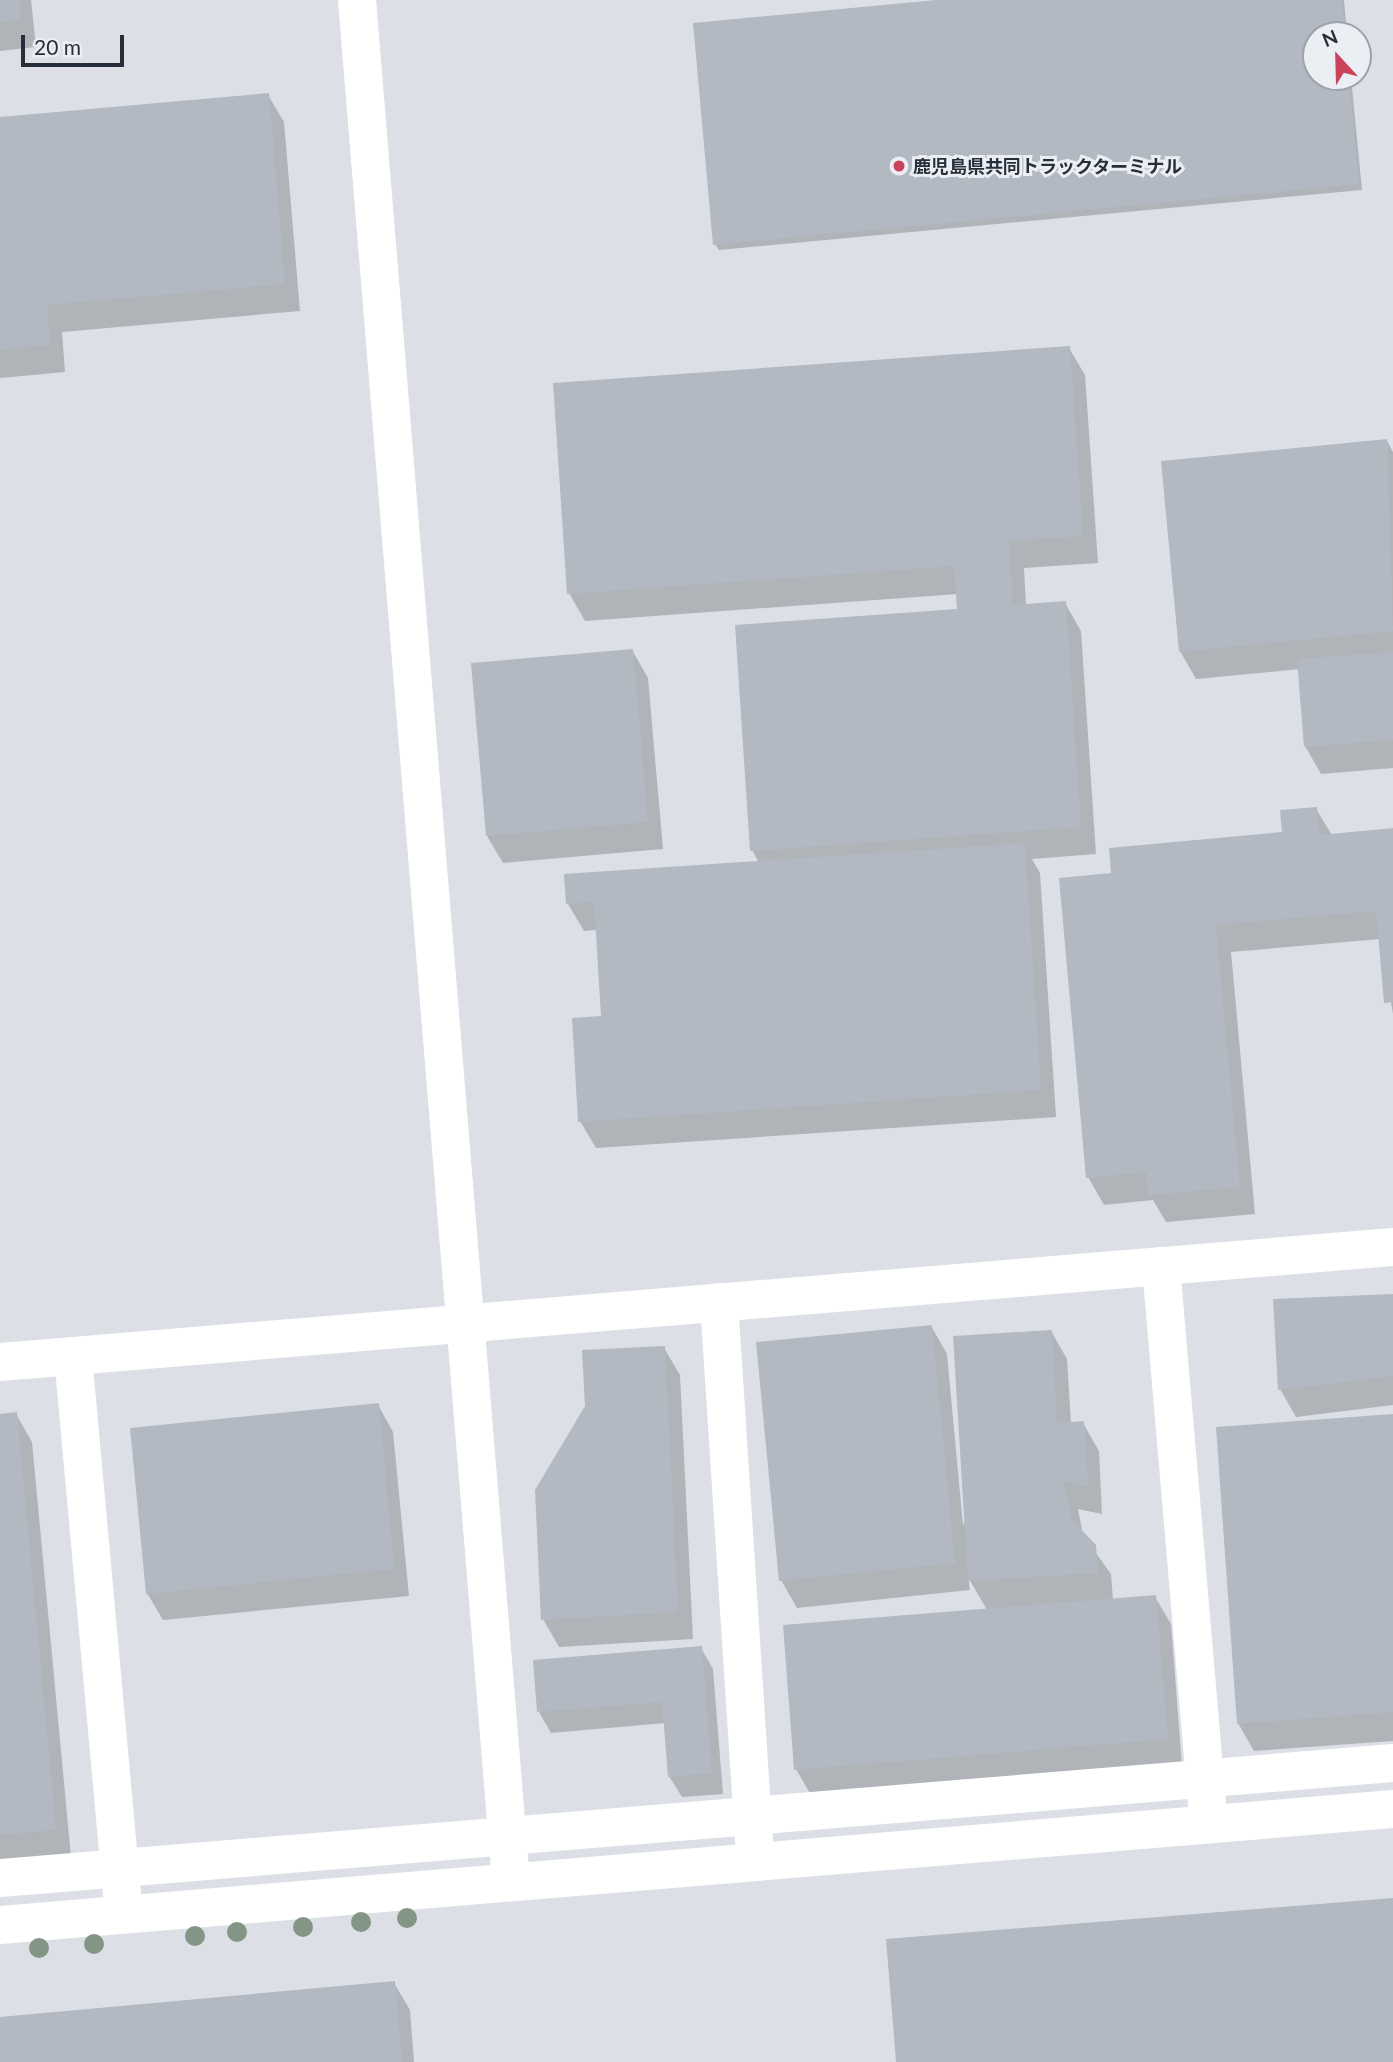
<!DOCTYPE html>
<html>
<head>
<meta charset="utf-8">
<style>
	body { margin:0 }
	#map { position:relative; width:1393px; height:2062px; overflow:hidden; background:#dce0e6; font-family:Lato,"Noto Sans JP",sans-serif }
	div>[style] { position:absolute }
	.shadow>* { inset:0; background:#0003 }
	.building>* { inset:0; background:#b3b9c2 }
	.secondary>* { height:38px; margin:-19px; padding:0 19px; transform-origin:19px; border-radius:19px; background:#fff }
	.trees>* { width:20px; height:20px; margin:-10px; border-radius:50%; background:#839584 }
	.dots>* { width:19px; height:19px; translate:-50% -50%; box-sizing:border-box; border:4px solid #ebeff4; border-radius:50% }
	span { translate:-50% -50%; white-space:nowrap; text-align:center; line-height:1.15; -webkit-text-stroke:6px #ebeff4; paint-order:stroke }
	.poi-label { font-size:18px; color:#262e3b; font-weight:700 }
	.left { translate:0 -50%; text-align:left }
	.north { position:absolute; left:1302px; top:21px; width:70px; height:70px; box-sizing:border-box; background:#ebeff4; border:2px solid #9ca2aa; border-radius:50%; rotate:338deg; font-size:19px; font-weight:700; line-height:28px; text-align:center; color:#262e3b }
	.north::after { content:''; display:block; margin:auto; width:24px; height:32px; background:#c9435a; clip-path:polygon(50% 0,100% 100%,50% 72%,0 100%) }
	.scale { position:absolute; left:21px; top:35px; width:103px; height:32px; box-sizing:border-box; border:4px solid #262e3b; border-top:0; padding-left:9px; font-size:21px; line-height:24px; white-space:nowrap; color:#262e3b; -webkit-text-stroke:5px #ebeff4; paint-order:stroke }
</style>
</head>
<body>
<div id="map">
	<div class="shadow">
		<div style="clip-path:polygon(0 0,31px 0,36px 47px,0 51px)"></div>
		<div style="clip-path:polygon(954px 0,1344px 0,1347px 35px,1316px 35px,1316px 77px,1351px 77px,1362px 190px,719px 250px,715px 244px)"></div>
		<div style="clip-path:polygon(268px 95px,284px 122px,300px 311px,62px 332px,65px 372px,0 378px,0 119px)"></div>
		<div style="clip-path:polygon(1069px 348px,1085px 375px,1098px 563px,1024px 568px,1026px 606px,1065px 603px,1081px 631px,1096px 854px,1032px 859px,1040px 873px,1056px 1117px,596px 1148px,580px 1121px,603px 1017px,597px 930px,584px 931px,568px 904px,759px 863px,752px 850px,959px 610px,958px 594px,585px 621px,569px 593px)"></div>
		<div style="clip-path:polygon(1387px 441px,1393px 452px,1393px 768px,1321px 774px,1305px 746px,1300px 669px,1196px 679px,1180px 651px)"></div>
		<div style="clip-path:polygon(632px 650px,648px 678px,663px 849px,503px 863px,487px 836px)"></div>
		<div style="clip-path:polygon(1316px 809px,1332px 835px,1393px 830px,1393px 1014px,1380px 939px,1231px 952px,1255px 1214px,1166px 1222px,1153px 1200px,1104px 1205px,1088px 1177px,1113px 874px,1284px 833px)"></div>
		<div style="clip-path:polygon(1393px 1295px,1393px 1405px,1296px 1417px,1280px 1389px)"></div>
		<div style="clip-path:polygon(931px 1326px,947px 1354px,963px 1525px,1051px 1331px,1067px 1359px,1071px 1424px,1083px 1423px,1099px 1451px,1102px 1514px,1078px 1509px,1083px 1535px,1111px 1574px,1113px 1600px,1155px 1597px,1171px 1624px,1182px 1766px,812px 1797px,796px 1769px,987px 1610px,968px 1577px,970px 1590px,797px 1608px,781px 1580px)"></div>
		<div style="clip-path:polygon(664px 1348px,680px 1375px,693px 1639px,559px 1647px,543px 1619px)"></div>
		<div style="clip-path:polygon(378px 1405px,393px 1432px,409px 1596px,163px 1620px,147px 1593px)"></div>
		<div style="clip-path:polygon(16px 1414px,32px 1442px,71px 1857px,0 1864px,0 1416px)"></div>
		<div style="clip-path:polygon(1393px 1416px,1393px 1741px,1254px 1751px,1238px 1723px)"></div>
		<div style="clip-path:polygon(701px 1648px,713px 1669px,723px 1794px,682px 1797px,669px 1776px,665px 1723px,551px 1733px,539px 1712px)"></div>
		<div style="clip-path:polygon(394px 1983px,410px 2010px,414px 2062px,0 2062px,0 2018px)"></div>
	</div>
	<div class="building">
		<div style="clip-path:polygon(0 0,19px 0,21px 20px,0 22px)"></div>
		<div style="clip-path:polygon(936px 0,1342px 0,1345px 35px,1316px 35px,1316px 77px,1349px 77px,1359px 184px,713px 245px,693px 23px)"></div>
		<div style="clip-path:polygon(269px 93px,285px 284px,47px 305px,50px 345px,0 350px,0 117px)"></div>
		<div style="clip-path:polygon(1070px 346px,1083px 536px,1009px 541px,1013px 605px,1066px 601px,1081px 827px,750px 851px,735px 625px,957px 609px,954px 566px,567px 594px,553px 383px)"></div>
		<div style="clip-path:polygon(1387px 439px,1393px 631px,1179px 652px,1161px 461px)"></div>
		<div style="clip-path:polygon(633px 649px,648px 822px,486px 836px,471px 663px)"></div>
		<div style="clip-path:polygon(1393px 652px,1393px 740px,1304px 747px,1297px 659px)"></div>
		<div style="clip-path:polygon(1317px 807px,1320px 835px,1393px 828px,1393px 1002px,1384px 1003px,1376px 911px,1216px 925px,1240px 1187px,1148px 1195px,1146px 1172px,1086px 1178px,1059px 878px,1111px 873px,1109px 848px,1282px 832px,1280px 810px)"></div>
		<div style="clip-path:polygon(1025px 843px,1041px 1090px,578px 1122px,572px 1018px,601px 1016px,594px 902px,566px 904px,564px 874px)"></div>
		<div style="clip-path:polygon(1393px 1294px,1393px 1376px,1278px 1390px,1273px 1299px)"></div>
		<div style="clip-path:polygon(932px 1325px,955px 1563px,779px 1581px,756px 1342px)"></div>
		<div style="clip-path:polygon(1052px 1330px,1057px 1423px,1084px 1421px,1088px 1487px,1064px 1482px,1072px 1520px,1096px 1545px,1098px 1573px,968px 1581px,953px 1336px)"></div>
		<div style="clip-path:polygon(665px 1346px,678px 1612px,541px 1620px,535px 1490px,585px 1406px,582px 1350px)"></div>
		<div style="clip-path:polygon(379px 1403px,394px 1569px,146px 1594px,130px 1428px)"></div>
		<div style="clip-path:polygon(17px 1412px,56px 1830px,0 1835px,0 1414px)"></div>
		<div style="clip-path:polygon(1393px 1414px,1393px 1712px,1237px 1724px,1216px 1427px)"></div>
		<div style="clip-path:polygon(1156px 1595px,1168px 1739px,794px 1770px,783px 1625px)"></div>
		<div style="clip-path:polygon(702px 1646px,712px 1773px,668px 1777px,662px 1702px,537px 1712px,533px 1660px)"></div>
		<div style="clip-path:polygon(1393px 1898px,1393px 2062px,896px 2062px,886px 1939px)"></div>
		<div style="clip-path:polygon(395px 1981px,402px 2062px,0 2062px,0 2017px)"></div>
	</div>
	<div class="secondary">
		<div style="left:357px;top:0;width:1888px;rotate:85.32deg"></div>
		<div style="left:1161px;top:1266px;width:540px;rotate:85.11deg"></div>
		<div style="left:719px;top:1302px;width:540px;rotate:86.28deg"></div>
		<div style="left:73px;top:1356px;width:540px;rotate:84.8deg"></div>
		<div style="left:0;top:1362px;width:1398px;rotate:-4.72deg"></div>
		<div style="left:0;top:1878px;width:1398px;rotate:-4.72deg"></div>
		<div style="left:0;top:1925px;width:1398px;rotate:-4.76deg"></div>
	</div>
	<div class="trees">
		<div style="left:407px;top:1918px"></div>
		<div style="left:361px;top:1922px"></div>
		<div style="left:303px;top:1927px"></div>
		<div style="left:237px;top:1932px"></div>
		<div style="left:195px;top:1936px"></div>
		<div style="left:94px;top:1944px"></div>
		<div style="left:39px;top:1948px"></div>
	</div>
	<div class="dots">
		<div style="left:899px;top:166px;background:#c9435a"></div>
	</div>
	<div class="poi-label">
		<span class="left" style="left:913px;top:166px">鹿児島県共同トラックターミナル</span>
	</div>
	<div class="north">N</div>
	<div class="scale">20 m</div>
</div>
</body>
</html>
